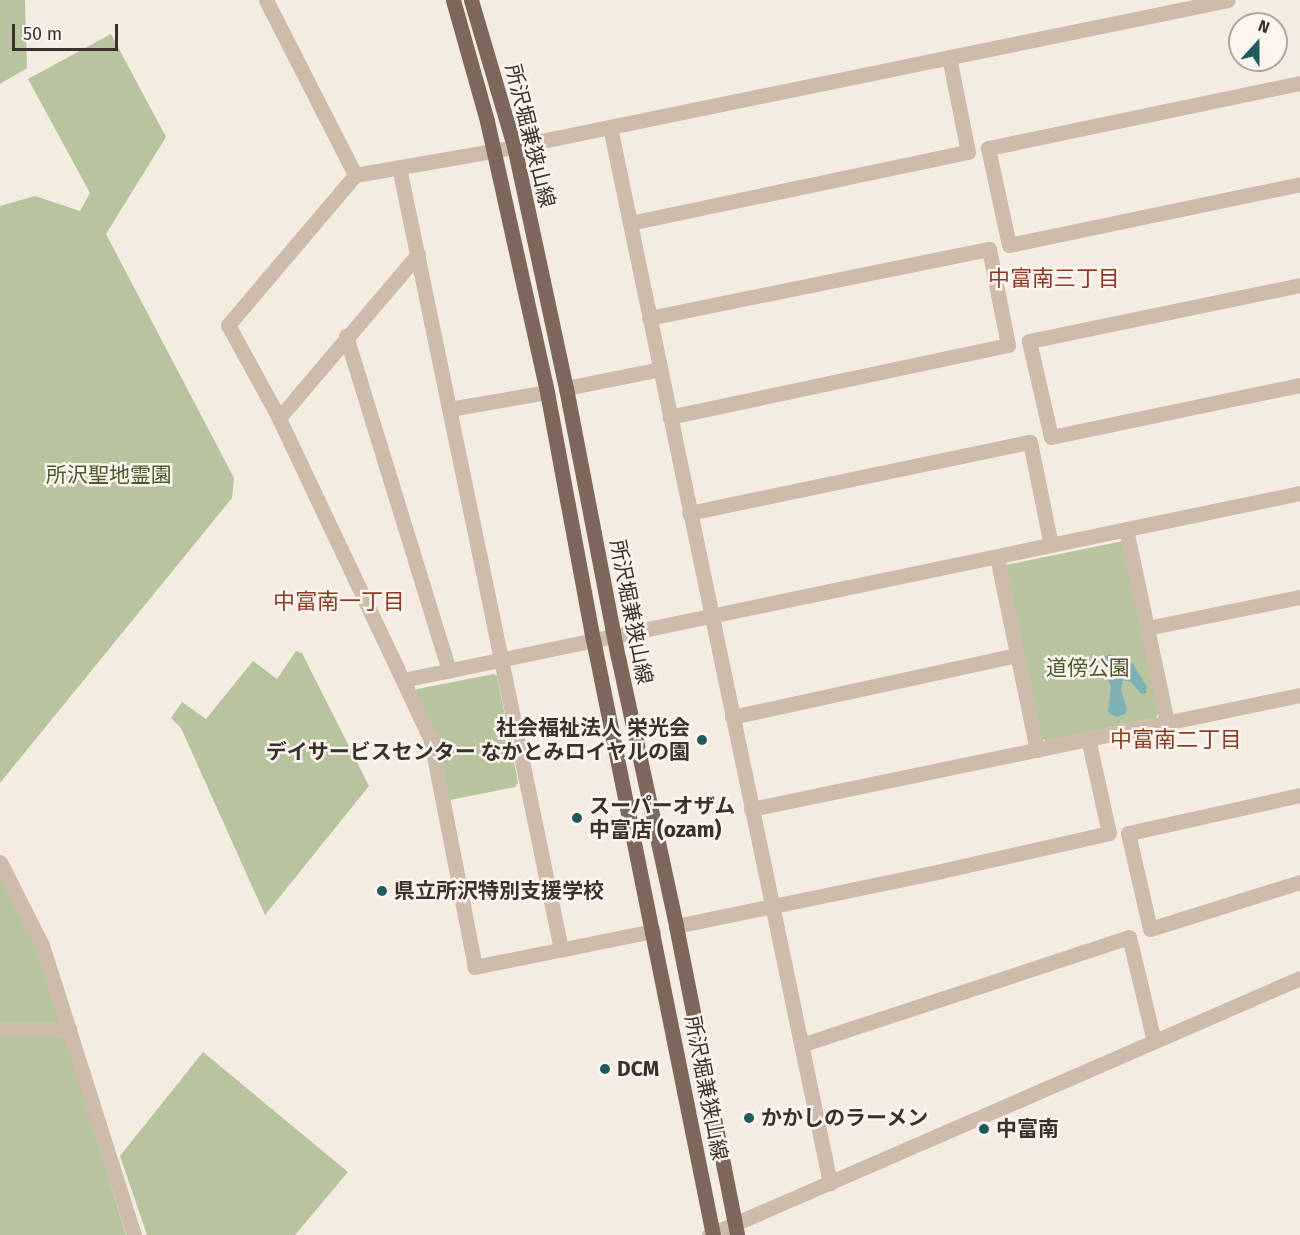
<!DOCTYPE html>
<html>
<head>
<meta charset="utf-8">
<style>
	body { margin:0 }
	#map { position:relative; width:1300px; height:1235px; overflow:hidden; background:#f4ebe1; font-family:"Fira Sans","Noto Sans JP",sans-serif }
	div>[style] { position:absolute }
	.green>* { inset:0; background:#b8c4a0 }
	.water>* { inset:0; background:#7fb0b2 }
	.minor>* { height:15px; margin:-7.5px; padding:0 7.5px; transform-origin:7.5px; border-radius:7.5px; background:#cdbbac }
	.major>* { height:15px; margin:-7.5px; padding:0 7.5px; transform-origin:7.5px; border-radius:7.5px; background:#7d675c }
	.dots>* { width:16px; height:16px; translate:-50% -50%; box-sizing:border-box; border:3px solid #fbf5ee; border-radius:50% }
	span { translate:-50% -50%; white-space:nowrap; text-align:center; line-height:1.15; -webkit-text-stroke:5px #fbf5ee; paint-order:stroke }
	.street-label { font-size:21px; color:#3b302b }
	.park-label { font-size:21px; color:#4a5a2e }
	.poi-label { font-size:21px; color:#3b302b; font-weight:700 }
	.right { translate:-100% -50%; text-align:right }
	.left { translate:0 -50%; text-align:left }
	.neighbourhood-label { font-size:22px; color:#8c3b22 }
	.north { position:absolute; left:1228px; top:12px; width:60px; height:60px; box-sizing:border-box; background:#fbf5ee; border:2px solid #aea6a0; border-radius:50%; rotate:21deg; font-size:16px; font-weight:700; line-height:24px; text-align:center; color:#3b302b }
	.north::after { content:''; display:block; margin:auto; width:21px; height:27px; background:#1f5a5e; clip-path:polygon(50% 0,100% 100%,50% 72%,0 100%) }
	.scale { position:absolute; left:12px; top:24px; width:106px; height:27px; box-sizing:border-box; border:3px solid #3b302b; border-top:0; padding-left:8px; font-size:18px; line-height:21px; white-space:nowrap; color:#3b302b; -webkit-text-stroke:4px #fbf5ee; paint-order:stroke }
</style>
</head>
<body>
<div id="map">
	<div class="green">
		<div style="clip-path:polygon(0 0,25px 0,27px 68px,0 84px)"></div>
		<div style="clip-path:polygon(111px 34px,166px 137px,106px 234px,234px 478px,232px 498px,0 783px,0 206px,35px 196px,80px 211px,90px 193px,28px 79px)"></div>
		<div style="clip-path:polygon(1123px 541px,1159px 712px,1156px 718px,1046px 741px,1040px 738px,1006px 565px)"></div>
		<div style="clip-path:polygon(296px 651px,302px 653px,369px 786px,265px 915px,181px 728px,171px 718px,182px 702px,206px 719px,253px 661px,277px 679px)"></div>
		<div style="clip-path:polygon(494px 674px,497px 676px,518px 782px,515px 787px,450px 800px,414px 694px,417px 689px)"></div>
		<div style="clip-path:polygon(0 872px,33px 930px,126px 1235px,0 1235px)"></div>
		<div style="clip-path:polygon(203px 1052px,348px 1172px,295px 1235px,147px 1235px,120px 1156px)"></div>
	</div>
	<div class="water">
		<div style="clip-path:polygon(1109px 654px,1133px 664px,1147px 687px,1146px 693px,1141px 694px,1131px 682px,1123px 680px,1121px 690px,1127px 709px,1125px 714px,1116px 717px,1108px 712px,1111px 687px,1102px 664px,1103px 658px)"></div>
	</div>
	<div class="minor">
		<div style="left:266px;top:0;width:196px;rotate:63deg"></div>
		<div style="left:1300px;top:83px;width:319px;rotate:168.2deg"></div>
		<div style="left:988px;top:148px;width:99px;rotate:77.8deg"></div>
		<div style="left:1009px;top:245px;width:297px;rotate:-11.8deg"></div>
		<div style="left:610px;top:127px;width:1079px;rotate:78.23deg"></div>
		<div style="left:399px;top:167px;width:799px;rotate:78.3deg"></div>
		<div style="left:630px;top:223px;width:345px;rotate:-11.9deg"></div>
		<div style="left:968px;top:152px;width:97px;rotate:-101.3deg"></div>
		<div style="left:1300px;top:285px;width:277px;rotate:168.3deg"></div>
		<div style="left:1029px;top:341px;width:98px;rotate:77.1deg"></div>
		<div style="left:1051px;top:437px;width:254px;rotate:-11.8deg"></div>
		<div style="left:649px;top:318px;width:347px;rotate:-11.5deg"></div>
		<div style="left:989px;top:249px;width:98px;rotate:78.8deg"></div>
		<div style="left:1008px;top:345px;width:346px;rotate:168deg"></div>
		<div style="left:346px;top:336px;width:350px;rotate:72.9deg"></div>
		<div style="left:566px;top:388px;width:96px;rotate:-11.4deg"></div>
		<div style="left:449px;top:409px;width:99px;rotate:-9.8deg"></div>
		<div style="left:279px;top:418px;width:215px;rotate:-49.7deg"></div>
		<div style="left:689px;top:513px;width:348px;rotate:-11.8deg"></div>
		<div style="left:1030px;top:442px;width:105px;rotate:78.5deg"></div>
		<div style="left:1126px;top:529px;width:197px;rotate:78deg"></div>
		<div style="left:997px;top:557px;width:197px;rotate:78.3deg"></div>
		<div style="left:1147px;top:628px;width:156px;rotate:-11.5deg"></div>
		<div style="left:403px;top:680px;width:916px;rotate:-11.78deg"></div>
		<div style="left:732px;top:717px;width:292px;rotate:-12.3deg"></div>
		<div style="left:1300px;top:795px;width:176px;rotate:167.5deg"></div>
		<div style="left:1128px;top:833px;width:98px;rotate:77.1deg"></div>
		<div style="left:1150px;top:929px;width:157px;rotate:-17.4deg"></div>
		<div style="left:751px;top:809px;width:561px;rotate:-11.73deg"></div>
		<div style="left:0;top:862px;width:93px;rotate:63.2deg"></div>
		<div style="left:42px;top:945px;width:304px;rotate:72.4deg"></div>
		<div style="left:676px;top:926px;width:271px;rotate:-11.7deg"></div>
		<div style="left:941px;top:871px;width:172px;rotate:-12.7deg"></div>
		<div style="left:1109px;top:833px;width:97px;rotate:-102.5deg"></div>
		<div style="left:653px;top:931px;width:182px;rotate:168.6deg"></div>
		<div style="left:475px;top:967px;width:231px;rotate:-101deg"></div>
		<div style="left:431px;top:740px;width:356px;rotate:-115.3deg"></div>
		<div style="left:279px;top:418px;width:106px;rotate:-118.7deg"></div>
		<div style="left:228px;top:325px;width:197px;rotate:-49.7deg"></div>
		<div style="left:355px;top:175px;width:140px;rotate:-9.9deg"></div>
		<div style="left:493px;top:151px;width:750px;rotate:-11.61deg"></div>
		<div style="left:0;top:1029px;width:69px"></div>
		<div style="left:801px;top:1045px;width:345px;rotate:-18.2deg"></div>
		<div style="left:1129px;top:937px;width:107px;rotate:76.5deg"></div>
		<div style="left:709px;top:1235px;width:644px;rotate:-23.5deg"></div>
	</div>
	<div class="major">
		<div style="left:453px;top:0;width:126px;rotate:74.3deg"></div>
		<div style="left:487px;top:121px;width:278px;rotate:77.5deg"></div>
		<div style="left:547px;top:392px;width:251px;rotate:79.5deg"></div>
		<div style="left:593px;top:639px;width:608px;rotate:78.62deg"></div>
		<div style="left:471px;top:0;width:152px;rotate:73.6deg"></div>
		<div style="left:514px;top:146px;width:248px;rotate:77.9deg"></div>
		<div style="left:566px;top:388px;width:274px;rotate:79.1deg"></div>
		<div style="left:618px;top:657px;width:275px;rotate:77.8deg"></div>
		<div style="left:676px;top:926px;width:315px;rotate:78.8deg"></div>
	</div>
	<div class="dots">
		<div style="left:702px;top:740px;background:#1f5a5e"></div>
		<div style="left:577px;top:818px;background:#1f5a5e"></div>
		<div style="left:382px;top:891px;background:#1f5a5e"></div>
		<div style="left:605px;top:1069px;background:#1f5a5e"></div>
		<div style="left:749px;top:1118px;background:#1f5a5e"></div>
		<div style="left:984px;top:1129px;background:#1f5a5e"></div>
	</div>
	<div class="street-label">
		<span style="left:530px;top:136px;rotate:76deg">所沢堀兼狭山線</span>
		<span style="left:631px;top:612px;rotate:79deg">所沢堀兼狭山線</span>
		<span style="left:706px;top:1088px;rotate:79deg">所沢堀兼狭山線</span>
	</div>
	<div class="park-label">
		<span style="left:109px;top:475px">所沢聖地霊園</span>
		<span style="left:1088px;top:668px">道傍公園</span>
	</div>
	<div class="poi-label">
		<span class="right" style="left:690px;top:740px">社会福祉法人 栄光会<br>デイサービスセンター なかとみロイヤルの園</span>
		<span class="left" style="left:589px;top:818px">スーパーオザム<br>中富店 (ozam)</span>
		<span class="left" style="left:394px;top:891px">県立所沢特別支援学校</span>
		<span class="left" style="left:617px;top:1069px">DCM</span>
		<span class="left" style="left:761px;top:1118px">かかしのラーメン</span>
		<span class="left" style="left:996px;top:1129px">中富南</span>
	</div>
	<div class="neighbourhood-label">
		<span style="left:1054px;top:279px">中富南三丁目</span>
		<span style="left:339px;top:602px">中富南一丁目</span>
		<span style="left:1176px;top:740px">中富南二丁目</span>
	</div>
	<div class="north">N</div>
	<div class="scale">50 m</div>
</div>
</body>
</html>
